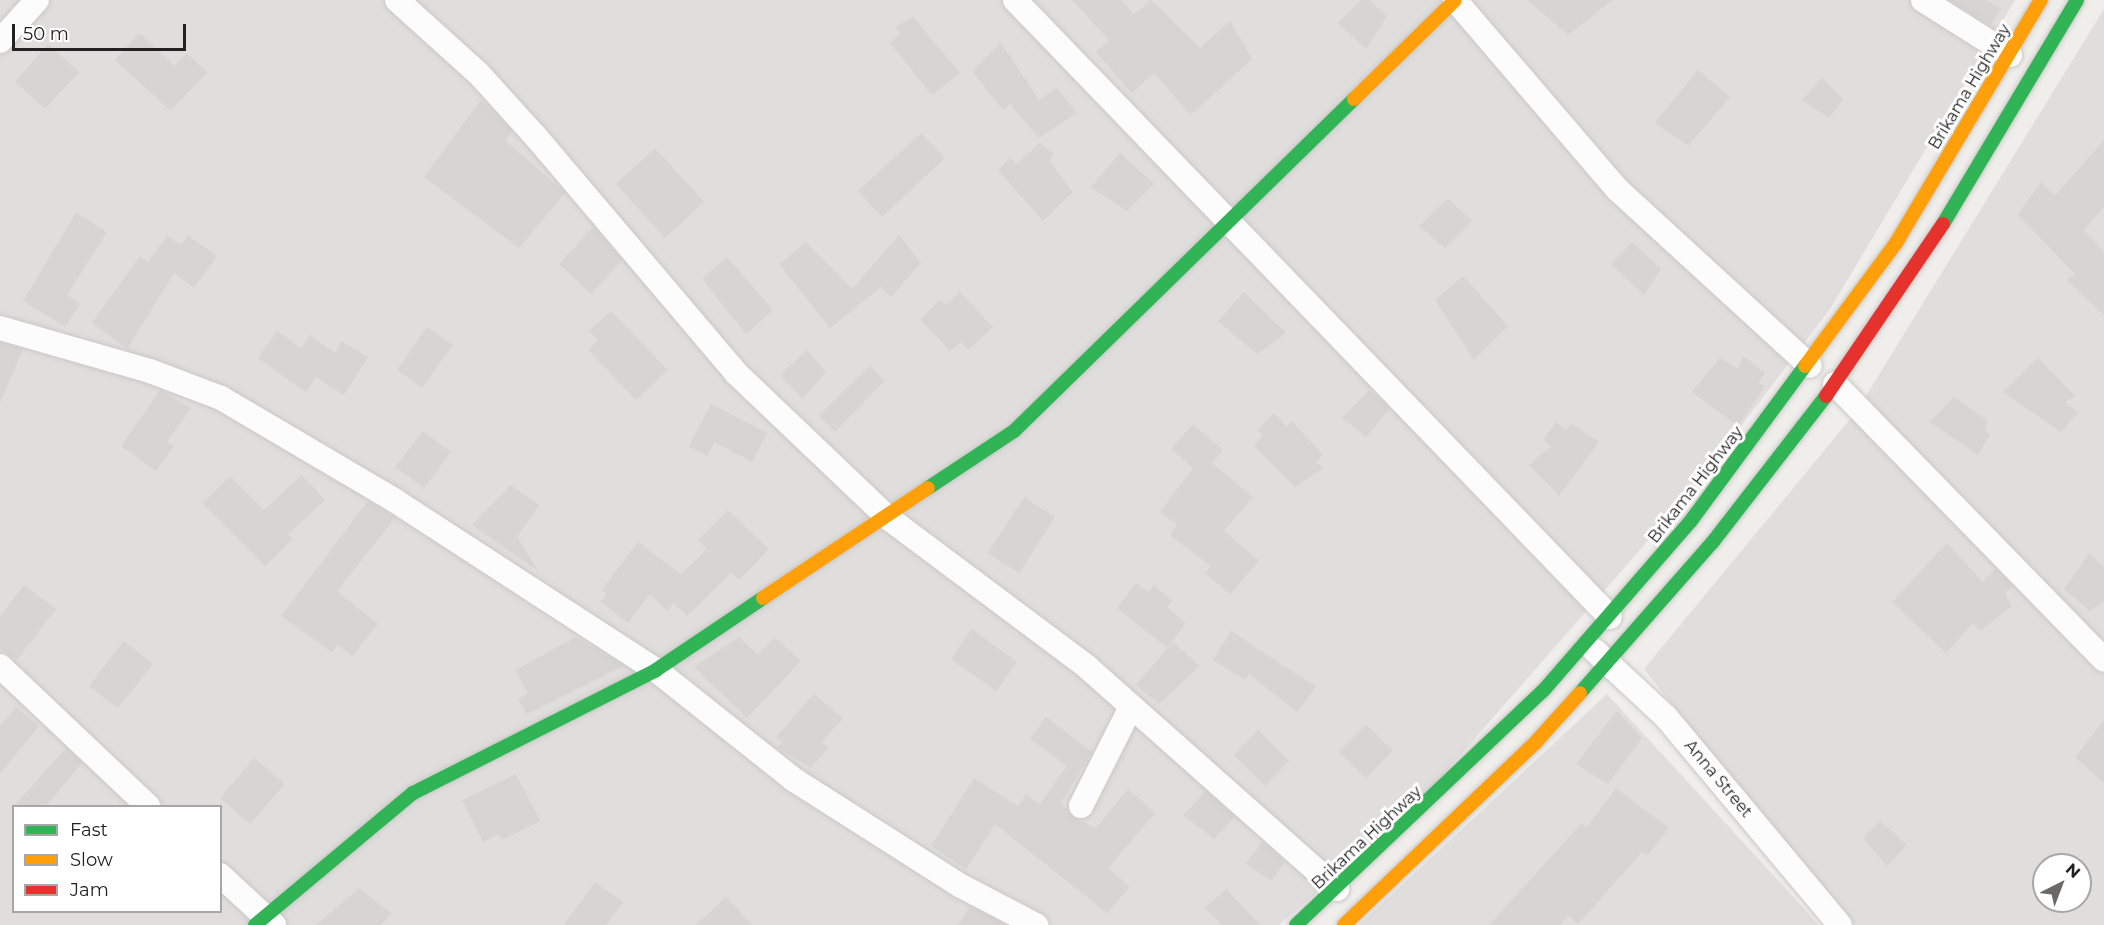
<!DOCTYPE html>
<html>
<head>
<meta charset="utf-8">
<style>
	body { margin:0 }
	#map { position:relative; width:2104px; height:925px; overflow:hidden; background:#f0eeeb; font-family:Montserrat,sans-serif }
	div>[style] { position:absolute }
	.residential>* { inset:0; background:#dfdedc }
	.building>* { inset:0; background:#d7d4d2 }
	.roads { filter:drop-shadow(0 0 2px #c9c8c7) drop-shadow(0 0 2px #c9c8c7) }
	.street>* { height:24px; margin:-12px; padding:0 12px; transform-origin:12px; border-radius:12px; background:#fdfcfc }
	.fast>* { height:14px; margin:-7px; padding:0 7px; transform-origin:7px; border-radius:7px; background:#30b455 }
	.slow>* { height:14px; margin:-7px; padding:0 7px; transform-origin:7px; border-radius:7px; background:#ff9f0a }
	.jam>* { height:14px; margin:-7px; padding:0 7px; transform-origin:7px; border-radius:7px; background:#e5322d }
	span { translate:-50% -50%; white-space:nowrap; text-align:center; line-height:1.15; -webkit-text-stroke:6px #fff; paint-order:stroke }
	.street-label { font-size:16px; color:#222 }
	.legend { position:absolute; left:12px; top:805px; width:210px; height:108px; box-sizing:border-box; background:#fff; border:2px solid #a7a7a7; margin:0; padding:8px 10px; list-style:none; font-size:18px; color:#222 }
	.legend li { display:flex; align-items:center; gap:12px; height:30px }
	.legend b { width:30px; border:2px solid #a7a7a7 }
	.north { position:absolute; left:2032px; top:853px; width:60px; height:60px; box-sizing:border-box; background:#fff; border:2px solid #a7a7a7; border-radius:50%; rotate:42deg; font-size:16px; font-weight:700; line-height:24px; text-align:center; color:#222 }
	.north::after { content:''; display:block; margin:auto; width:21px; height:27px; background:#6a6968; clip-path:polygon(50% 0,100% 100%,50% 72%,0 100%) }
	.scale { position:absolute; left:12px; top:24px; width:174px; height:27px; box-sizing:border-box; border:3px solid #222; border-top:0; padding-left:8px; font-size:18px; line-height:21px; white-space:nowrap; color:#222; -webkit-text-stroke:4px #fff; paint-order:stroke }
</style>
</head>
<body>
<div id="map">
	<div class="residential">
		<div style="clip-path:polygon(evenodd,0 0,2015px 0,1830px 309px,1695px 487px,1413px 809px,1279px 925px,0 925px,0 0,14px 806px,220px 806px,220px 912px,14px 912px,14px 806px)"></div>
		<div style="clip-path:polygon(evenodd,2104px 9px,2104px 925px,1846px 925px,1644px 669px,1856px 412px,2104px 9px,2044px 865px,2080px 865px,2080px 901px,2044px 901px,2044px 865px)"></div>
		<div style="clip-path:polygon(1607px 694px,1819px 925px,1359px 925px)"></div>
	</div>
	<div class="building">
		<div style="clip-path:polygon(1072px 0,1121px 0,1134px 14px,1151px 0,1200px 48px,1230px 21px,1252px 59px,1191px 115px,1154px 73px,1132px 93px,1096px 52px,1109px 40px)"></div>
		<div style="clip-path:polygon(1361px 0,1370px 0,1387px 16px,1366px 49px,1338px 23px)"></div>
		<div style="clip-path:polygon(1527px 0,1613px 0,1568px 35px)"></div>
		<div style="clip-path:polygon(1950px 0,1987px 0,2001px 9px,1990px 25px)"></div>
		<div style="clip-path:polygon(913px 17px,960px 73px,932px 95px,890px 43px,900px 33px,895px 27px)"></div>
		<div style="clip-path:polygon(139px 33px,175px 66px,187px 53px,207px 72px,171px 111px,115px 60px)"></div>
		<div style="clip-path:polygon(1001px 43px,1039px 100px,1056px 88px,1077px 113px,1039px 138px,1010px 104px,1003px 110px,972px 71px)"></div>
		<div style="clip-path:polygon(48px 44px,79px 72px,45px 109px,15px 82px)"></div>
		<div style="clip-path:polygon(1698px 70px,1730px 97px,1688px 146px,1655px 123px)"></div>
		<div style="clip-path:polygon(1822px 78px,1843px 99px,1829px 118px,1802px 100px)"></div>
		<div style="clip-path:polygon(481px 100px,512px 131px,505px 140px,565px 193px,519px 248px,424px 177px)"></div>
		<div style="clip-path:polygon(921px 133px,945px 158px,882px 217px,858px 191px)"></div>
		<div style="clip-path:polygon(2104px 140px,2104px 207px,2084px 230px,2104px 252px,2104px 315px,2067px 280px,2075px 274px,2018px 215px,2041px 182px,2055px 196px)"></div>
		<div style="clip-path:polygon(1040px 143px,1054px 154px,1049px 161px,1073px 192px,1043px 221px,998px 170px,1011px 158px,1016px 164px)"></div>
		<div style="clip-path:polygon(655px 148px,704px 202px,665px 238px,616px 184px)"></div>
		<div style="clip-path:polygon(1120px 153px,1154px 184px,1127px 211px,1091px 187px)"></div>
		<div style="clip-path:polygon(1448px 198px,1472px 221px,1445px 248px,1419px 226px)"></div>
		<div style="clip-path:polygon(76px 213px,107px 232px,67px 295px,80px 304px,65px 327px,23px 301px)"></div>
		<div style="clip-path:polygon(593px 227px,622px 260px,591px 294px,559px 264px)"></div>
		<div style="clip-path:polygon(188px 235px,217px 256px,194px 288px,174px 273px,127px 349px,92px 323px,140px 256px,148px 262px,167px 236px,181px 245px)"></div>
		<div style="clip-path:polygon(899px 235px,921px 263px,891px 297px,881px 287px,830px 328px,779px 264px,806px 242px,852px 289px)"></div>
		<div style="clip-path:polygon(1632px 242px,1661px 269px,1644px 295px,1611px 264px)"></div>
		<div style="clip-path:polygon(727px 257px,773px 310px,746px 334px,702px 279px)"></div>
		<div style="clip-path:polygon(1463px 276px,1508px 326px,1474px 360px,1435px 300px)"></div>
		<div style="clip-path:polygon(960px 292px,993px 327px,968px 350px,961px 342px,950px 351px,920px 319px,940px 300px,946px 305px)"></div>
		<div style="clip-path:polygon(1244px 292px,1286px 333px,1257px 354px,1218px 321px)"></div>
		<div style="clip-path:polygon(611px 311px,668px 370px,636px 400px,588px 350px,598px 340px,589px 331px)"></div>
		<div style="clip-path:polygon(427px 327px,453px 345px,422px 388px,397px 370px)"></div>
		<div style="clip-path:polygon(277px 331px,301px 348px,310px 335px,335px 353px,342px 341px,368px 357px,344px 395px,316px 377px,306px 392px,258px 358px)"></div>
		<div style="clip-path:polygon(0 343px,23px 349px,0 403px)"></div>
		<div style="clip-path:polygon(807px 350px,826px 372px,803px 399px,780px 375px)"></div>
		<div style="clip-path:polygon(1743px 356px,1765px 373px,1758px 383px,1765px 386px,1738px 426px,1692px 392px,1720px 358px,1738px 369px)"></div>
		<div style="clip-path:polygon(2038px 358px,2075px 396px,2065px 402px,2078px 413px,2061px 432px,2003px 392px)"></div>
		<div style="clip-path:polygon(870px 366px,885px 381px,835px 432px,819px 415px)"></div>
		<div style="clip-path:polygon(160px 390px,191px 408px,167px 441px,174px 446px,156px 471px,121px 446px)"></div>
		<div style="clip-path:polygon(1369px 390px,1390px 409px,1366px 437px,1342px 418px)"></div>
		<div style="clip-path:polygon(1954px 397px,1988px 421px,1985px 430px,1990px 435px,1978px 455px,1930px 422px)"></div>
		<div style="clip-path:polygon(711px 404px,767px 433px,752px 462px,714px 442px,707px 456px,689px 446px)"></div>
		<div style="clip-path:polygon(1274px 413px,1287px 427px,1292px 421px,1323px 455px,1316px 462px,1323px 468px,1295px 487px,1254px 446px,1263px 435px,1257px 430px)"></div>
		<div style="clip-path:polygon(1556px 422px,1566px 431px,1571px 423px,1599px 442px,1559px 496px,1529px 465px,1551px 446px,1543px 440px)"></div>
		<div style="clip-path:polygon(1193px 424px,1223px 450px,1212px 463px,1253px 497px,1224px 531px,1259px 561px,1230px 594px,1205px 573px,1211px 566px,1170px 535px,1177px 525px,1160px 512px,1193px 468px,1171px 449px)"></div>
		<div style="clip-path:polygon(423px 431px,451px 452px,424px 488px,395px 467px)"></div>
		<div style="clip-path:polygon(302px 475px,325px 500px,288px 534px,293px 539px,265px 566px,203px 503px,230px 476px,264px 510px)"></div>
		<div style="clip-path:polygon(511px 485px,539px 505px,517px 537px,538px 571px,472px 525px)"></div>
		<div style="clip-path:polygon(1024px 497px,1055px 517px,1019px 573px,988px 553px)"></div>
		<div style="clip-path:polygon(368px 501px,395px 518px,337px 591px,378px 624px,352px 656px,338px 645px,332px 652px,281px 616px)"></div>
		<div style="clip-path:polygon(728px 510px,769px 549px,739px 580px,731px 573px,687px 616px,674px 603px,667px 611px,650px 594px,628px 623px,601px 602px,607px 594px,602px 590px,638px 542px,681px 574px,707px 549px,698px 540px)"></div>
		<div style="clip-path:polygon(1947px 543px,1983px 582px,1995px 569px,2012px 586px,2005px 594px,2012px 606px,1980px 631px,1973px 623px,1946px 653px,1892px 602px)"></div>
		<div style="clip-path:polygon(2089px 554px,2104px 567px,2104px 601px,2090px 611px,2064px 589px)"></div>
		<div style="clip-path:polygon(1136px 583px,1148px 592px,1154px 585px,1172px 600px,1167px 607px,1186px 623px,1167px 648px,1117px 608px)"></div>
		<div style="clip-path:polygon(24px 585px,56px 609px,17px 660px,0 648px,0 617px)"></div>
		<div style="clip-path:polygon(972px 629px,1017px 662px,996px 691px,951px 659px)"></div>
		<div style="clip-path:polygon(1231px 631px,1316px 687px,1297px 712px,1249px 674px,1245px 680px,1213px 660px)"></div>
		<div style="clip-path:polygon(576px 637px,623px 666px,527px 714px,518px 699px,528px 693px,515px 670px)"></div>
		<div style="clip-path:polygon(739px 637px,758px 655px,775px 637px,801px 661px,747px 718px,694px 667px)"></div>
		<div style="clip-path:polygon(124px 641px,153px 664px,118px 708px,89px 686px)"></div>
		<div style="clip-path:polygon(1173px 642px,1200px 666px,1159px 704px,1136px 685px)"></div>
		<div style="clip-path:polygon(814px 694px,843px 718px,822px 742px,828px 748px,811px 768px,777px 747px,782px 742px,776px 737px)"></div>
		<div style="clip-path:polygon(16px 707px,39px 726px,0 774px,0 726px)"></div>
		<div style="clip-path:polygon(1617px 711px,1642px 738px,1608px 784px,1576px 764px)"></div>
		<div style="clip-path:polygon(1046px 717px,1092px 752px,1061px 803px,1074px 818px,1096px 828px,1128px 789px,1155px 813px,1108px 868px,1130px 887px,1107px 913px,995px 824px,966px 869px,931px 846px,974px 778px,1018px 806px,1026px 794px,1040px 804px,1067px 766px,1030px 739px)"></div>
		<div style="clip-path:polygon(2104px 720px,2104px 783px,2075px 757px)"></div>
		<div style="clip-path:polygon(1366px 725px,1393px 750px,1366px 778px,1339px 752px)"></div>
		<div style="clip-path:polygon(1258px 730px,1289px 761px,1265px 786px,1234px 755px)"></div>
		<div style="clip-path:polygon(66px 748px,82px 763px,45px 807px,13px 807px)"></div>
		<div style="clip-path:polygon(254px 758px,285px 784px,250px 824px,220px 798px)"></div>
		<div style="clip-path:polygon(516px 774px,540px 821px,502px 840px,499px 834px,483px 842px,462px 800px)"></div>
		<div style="clip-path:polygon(1616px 788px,1669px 828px,1647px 856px,1642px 852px,1578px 924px,1568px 916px,1560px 925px,1489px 925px,1582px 823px,1587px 827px)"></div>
		<div style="clip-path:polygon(1206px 791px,1235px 817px,1214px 839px,1183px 815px)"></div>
		<div style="clip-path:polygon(1880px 821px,1907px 845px,1887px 866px,1863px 838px)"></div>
		<div style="clip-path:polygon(1262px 842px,1285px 862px,1271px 881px,1246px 863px)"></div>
		<div style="clip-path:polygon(595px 882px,623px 902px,606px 925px,564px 925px)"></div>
		<div style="clip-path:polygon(359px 888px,392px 914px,380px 925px,316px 925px)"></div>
		<div style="clip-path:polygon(1226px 889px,1260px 925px,1222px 925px,1205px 908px)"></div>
		<div style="clip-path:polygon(726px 897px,752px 925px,696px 925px)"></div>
		<div style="clip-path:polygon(970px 907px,1005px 925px,958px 925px)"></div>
	</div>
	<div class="roads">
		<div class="street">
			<div style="left:397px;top:0;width:110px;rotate:42.1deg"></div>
			<div style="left:479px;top:74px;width:85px;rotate:47.9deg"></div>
			<div style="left:536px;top:137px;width:309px;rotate:49.7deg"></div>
			<div style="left:736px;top:373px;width:209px;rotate:43.6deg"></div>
			<div style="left:887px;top:517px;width:249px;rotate:36.8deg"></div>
			<div style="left:1086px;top:666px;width:336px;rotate:41.6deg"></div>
			<div style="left:1015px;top:0;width:857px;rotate:46.04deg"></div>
			<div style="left:1455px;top:0;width:250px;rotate:49.4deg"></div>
			<div style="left:1618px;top:190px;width:260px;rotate:42.5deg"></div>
			<div style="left:1923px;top:0;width:103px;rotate:32.3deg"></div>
			<div style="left:0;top:41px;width:55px;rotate:-47.9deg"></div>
			<div style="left:0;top:328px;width:156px;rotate:16deg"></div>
			<div style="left:150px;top:371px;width:76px;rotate:20.8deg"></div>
			<div style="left:221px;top:398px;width:201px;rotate:30.5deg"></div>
			<div style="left:394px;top:500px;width:312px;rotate:33deg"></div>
			<div style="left:656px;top:670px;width:175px;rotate:38.5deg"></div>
			<div style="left:793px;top:779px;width:199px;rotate:32.5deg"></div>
			<div style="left:961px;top:886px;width:85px;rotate:27.5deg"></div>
			<div style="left:1835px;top:384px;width:385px;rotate:45.7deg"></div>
			<div style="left:1595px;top:651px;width:97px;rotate:42.9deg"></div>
			<div style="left:1666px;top:717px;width:271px;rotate:50.1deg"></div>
			<div style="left:0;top:666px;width:204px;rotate:43.4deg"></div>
			<div style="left:1081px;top:806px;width:111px;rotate:-63.2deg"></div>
			<div style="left:220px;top:875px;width:74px;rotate:42.8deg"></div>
		</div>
		<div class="fast">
			<div style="left:1943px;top:224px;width:261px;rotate:-59.1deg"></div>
			<div style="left:928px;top:488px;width:103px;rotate:-33.5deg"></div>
			<div style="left:1014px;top:431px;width:475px;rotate:-44.3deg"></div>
			<div style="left:1580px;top:693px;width:200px;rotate:-48.7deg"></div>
			<div style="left:1712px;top:543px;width:186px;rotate:-52.2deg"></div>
			<div style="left:255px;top:925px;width:206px;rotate:-39.9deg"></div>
			<div style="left:413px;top:793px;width:272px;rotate:-26.8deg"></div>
			<div style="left:656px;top:670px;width:129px;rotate:-33.9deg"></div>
			<div style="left:1296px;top:925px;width:340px;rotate:-43.5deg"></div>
			<div style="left:1543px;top:691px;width:224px;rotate:-49deg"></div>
			<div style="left:1690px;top:522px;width:194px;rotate:-53.6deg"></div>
		</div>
		<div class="slow">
			<div style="left:1354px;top:99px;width:141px;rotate:-44.4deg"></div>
			<div style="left:1805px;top:366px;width:153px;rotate:-53.5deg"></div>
			<div style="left:1896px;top:243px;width:283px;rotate:-59.2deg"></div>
			<div style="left:763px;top:598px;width:198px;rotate:-33.7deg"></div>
			<div style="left:1344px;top:925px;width:264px;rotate:-43.6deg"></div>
			<div style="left:1535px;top:743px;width:67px;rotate:-48deg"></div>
		</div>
		<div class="jam">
			<div style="left:1826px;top:396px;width:208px;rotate:-55.8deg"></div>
		</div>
	</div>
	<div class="street-label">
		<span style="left:1970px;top:87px;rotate:-59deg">Brikama Highway</span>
		<span style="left:1696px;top:485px;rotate:-52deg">Brikama Highway</span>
		<span style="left:1718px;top:779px;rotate:50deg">Anna Street</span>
		<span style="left:1367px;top:838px;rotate:-43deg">Brikama Highway</span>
	</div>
	<ul class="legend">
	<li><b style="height:8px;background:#30b455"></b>Fast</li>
	<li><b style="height:8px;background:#ff9f0a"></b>Slow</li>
	<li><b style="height:8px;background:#e5322d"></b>Jam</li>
	</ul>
	<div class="north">N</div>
	<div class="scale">50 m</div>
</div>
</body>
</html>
